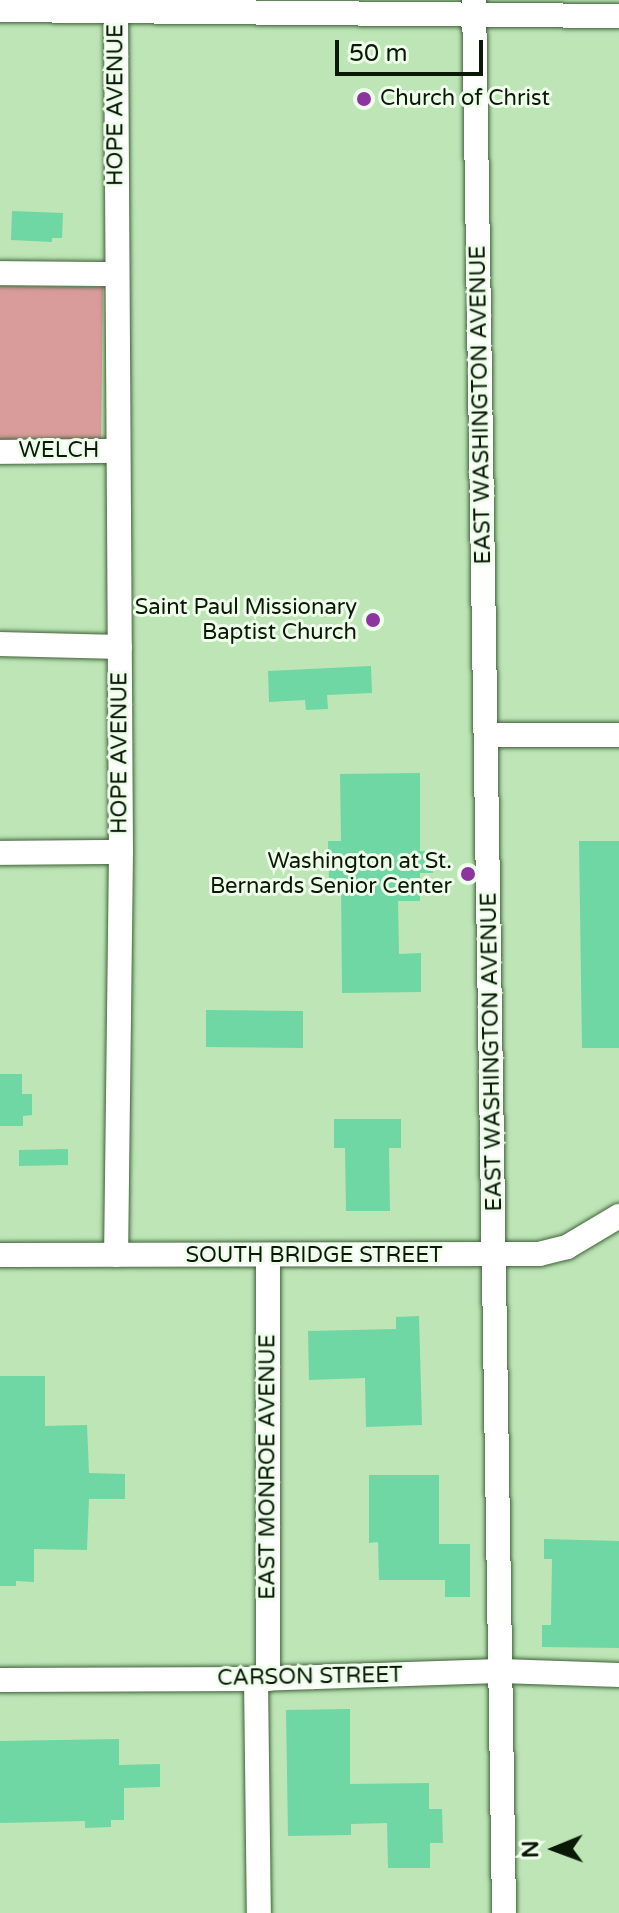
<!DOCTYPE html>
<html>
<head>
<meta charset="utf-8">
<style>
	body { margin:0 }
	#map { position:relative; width:619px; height:1913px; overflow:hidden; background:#bde5b6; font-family:"Varela Round",sans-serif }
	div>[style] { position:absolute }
	.green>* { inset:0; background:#d99c9a }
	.building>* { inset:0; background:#6fd7a4 }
	.roads { filter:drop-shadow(0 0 2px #3f6238) drop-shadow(0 0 2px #3f6238) }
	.minor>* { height:24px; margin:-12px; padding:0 12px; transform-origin:12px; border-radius:12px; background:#fff }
	.dots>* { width:22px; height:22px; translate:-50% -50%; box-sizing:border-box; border:4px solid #eefeeb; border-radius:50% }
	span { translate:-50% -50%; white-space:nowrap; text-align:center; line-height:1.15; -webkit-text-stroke:6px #eefeeb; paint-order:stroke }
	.poi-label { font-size:22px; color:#091807 }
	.left { translate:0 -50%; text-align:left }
	.right { translate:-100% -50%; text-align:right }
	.street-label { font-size:22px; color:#091807 }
	.north { position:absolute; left:515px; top:1809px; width:80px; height:80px; -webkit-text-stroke:6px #eefeeb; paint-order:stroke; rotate:269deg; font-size:22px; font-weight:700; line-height:32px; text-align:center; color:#091807 }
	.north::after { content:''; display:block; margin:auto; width:28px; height:36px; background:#091807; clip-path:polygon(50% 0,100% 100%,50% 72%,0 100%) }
	.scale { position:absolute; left:335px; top:40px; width:148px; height:36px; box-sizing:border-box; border:4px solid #091807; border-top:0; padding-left:10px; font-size:24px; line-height:28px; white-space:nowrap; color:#091807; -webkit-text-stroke:6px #eefeeb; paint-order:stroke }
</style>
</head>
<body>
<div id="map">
	<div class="green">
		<div style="clip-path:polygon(0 286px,103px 287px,101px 442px,0 441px)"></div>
	</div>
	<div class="building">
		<div style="clip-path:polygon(12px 211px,63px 213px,62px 238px,52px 238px,52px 242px,11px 240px)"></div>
		<div style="clip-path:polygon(371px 666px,372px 693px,327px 695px,328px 709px,306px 710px,305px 700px,269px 702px,268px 671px)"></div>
		<div style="clip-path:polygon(420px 773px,420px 851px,433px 851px,433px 873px,420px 873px,420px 901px,398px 901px,399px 954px,421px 953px,421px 992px,342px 993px,341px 880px,329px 880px,328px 841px,341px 841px,340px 774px)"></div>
		<div style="clip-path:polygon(579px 841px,619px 841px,619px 1048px,582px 1048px)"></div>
		<div style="clip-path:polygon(206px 1010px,303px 1011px,303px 1048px,206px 1047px)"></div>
		<div style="clip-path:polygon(0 1074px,22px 1074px,22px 1094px,32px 1094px,32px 1115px,23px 1116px,23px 1126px,0 1126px)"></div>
		<div style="clip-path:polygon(334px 1119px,401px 1119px,401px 1148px,389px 1148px,390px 1211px,346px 1211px,345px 1148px,334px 1148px)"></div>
		<div style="clip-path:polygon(68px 1149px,68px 1165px,19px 1166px,19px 1150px)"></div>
		<div style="clip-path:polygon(419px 1316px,422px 1425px,366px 1427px,365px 1378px,309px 1380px,308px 1331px,396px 1329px,396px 1317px)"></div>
		<div style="clip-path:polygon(0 1376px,45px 1376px,45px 1426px,87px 1425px,89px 1473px,125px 1474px,125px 1499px,89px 1499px,87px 1550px,34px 1549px,34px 1582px,16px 1581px,16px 1586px,0 1586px)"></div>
		<div style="clip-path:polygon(369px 1475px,439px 1475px,439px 1544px,470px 1544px,470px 1597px,445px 1597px,445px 1580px,379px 1580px,378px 1542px,369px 1543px)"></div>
		<div style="clip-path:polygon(544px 1539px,619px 1541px,619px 1648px,542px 1647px,542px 1625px,551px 1625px,552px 1559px,544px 1559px)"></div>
		<div style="clip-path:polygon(350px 1709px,350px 1784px,429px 1783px,429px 1809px,442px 1809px,443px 1843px,430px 1843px,430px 1868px,388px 1868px,387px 1823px,351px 1824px,351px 1835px,288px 1836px,286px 1710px)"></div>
		<div style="clip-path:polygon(119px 1739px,119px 1765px,160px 1764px,160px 1787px,124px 1788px,124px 1820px,111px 1820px,111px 1827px,85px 1828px,85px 1821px,0 1823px,0 1741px)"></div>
	</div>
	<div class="roads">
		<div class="minor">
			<div style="left:474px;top:0;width:1913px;rotate:89.1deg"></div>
			<div style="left:0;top:10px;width:619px;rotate:0.56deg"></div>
			<div style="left:116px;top:11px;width:841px;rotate:89.66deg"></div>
			<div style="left:121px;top:852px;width:403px;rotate:90.7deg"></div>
			<div style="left:0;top:273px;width:117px;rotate:0.5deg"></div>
			<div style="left:0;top:452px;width:117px;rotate:-0.5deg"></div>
			<div style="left:0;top:644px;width:120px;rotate:1.4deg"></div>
			<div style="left:487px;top:735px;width:132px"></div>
			<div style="left:0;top:853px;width:121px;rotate:-0.5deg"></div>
			<div style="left:0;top:1255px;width:539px;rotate:-0.11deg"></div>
			<div style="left:539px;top:1254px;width:29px;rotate:-14deg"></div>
			<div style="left:567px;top:1247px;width:61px;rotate:-30.8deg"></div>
			<div style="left:256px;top:1679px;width:234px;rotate:89.3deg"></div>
			<div style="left:268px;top:1679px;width:423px;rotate:-90deg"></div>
			<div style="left:0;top:1680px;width:256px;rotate:-0.2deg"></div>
			<div style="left:256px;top:1679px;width:245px;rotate:-1.9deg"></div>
			<div style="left:501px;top:1671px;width:118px;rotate:1.9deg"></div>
		</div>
	</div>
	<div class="dots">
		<div style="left:364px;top:99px;background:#8e349f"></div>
		<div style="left:373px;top:620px;background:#8e349f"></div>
		<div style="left:468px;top:874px;background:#8e349f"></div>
	</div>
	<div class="poi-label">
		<span class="left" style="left:380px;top:99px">Church of Christ</span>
		<span class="right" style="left:357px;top:620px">Saint Paul Missionary<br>Baptist Church</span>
		<span class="right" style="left:452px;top:874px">Washington at St.<br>Bernards Senior Center</span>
	</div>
	<div class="street-label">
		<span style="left:116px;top:105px;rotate:-90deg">HOPE AVENUE</span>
		<span style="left:481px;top:405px;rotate:-91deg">EAST WASHINGTON AVENUE</span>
		<span style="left:59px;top:451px">WELCH</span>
		<span style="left:120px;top:753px;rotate:-90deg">HOPE AVENUE</span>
		<span style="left:492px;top:1052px;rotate:-91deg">EAST WASHINGTON AVENUE</span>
		<span style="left:314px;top:1256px">SOUTH BRIDGE STREET</span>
		<span style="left:268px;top:1467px;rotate:-90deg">EAST MONROE AVENUE</span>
		<span style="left:310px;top:1677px;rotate:-1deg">CARSON STREET</span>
	</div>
	<div class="north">N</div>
	<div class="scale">50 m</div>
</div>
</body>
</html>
